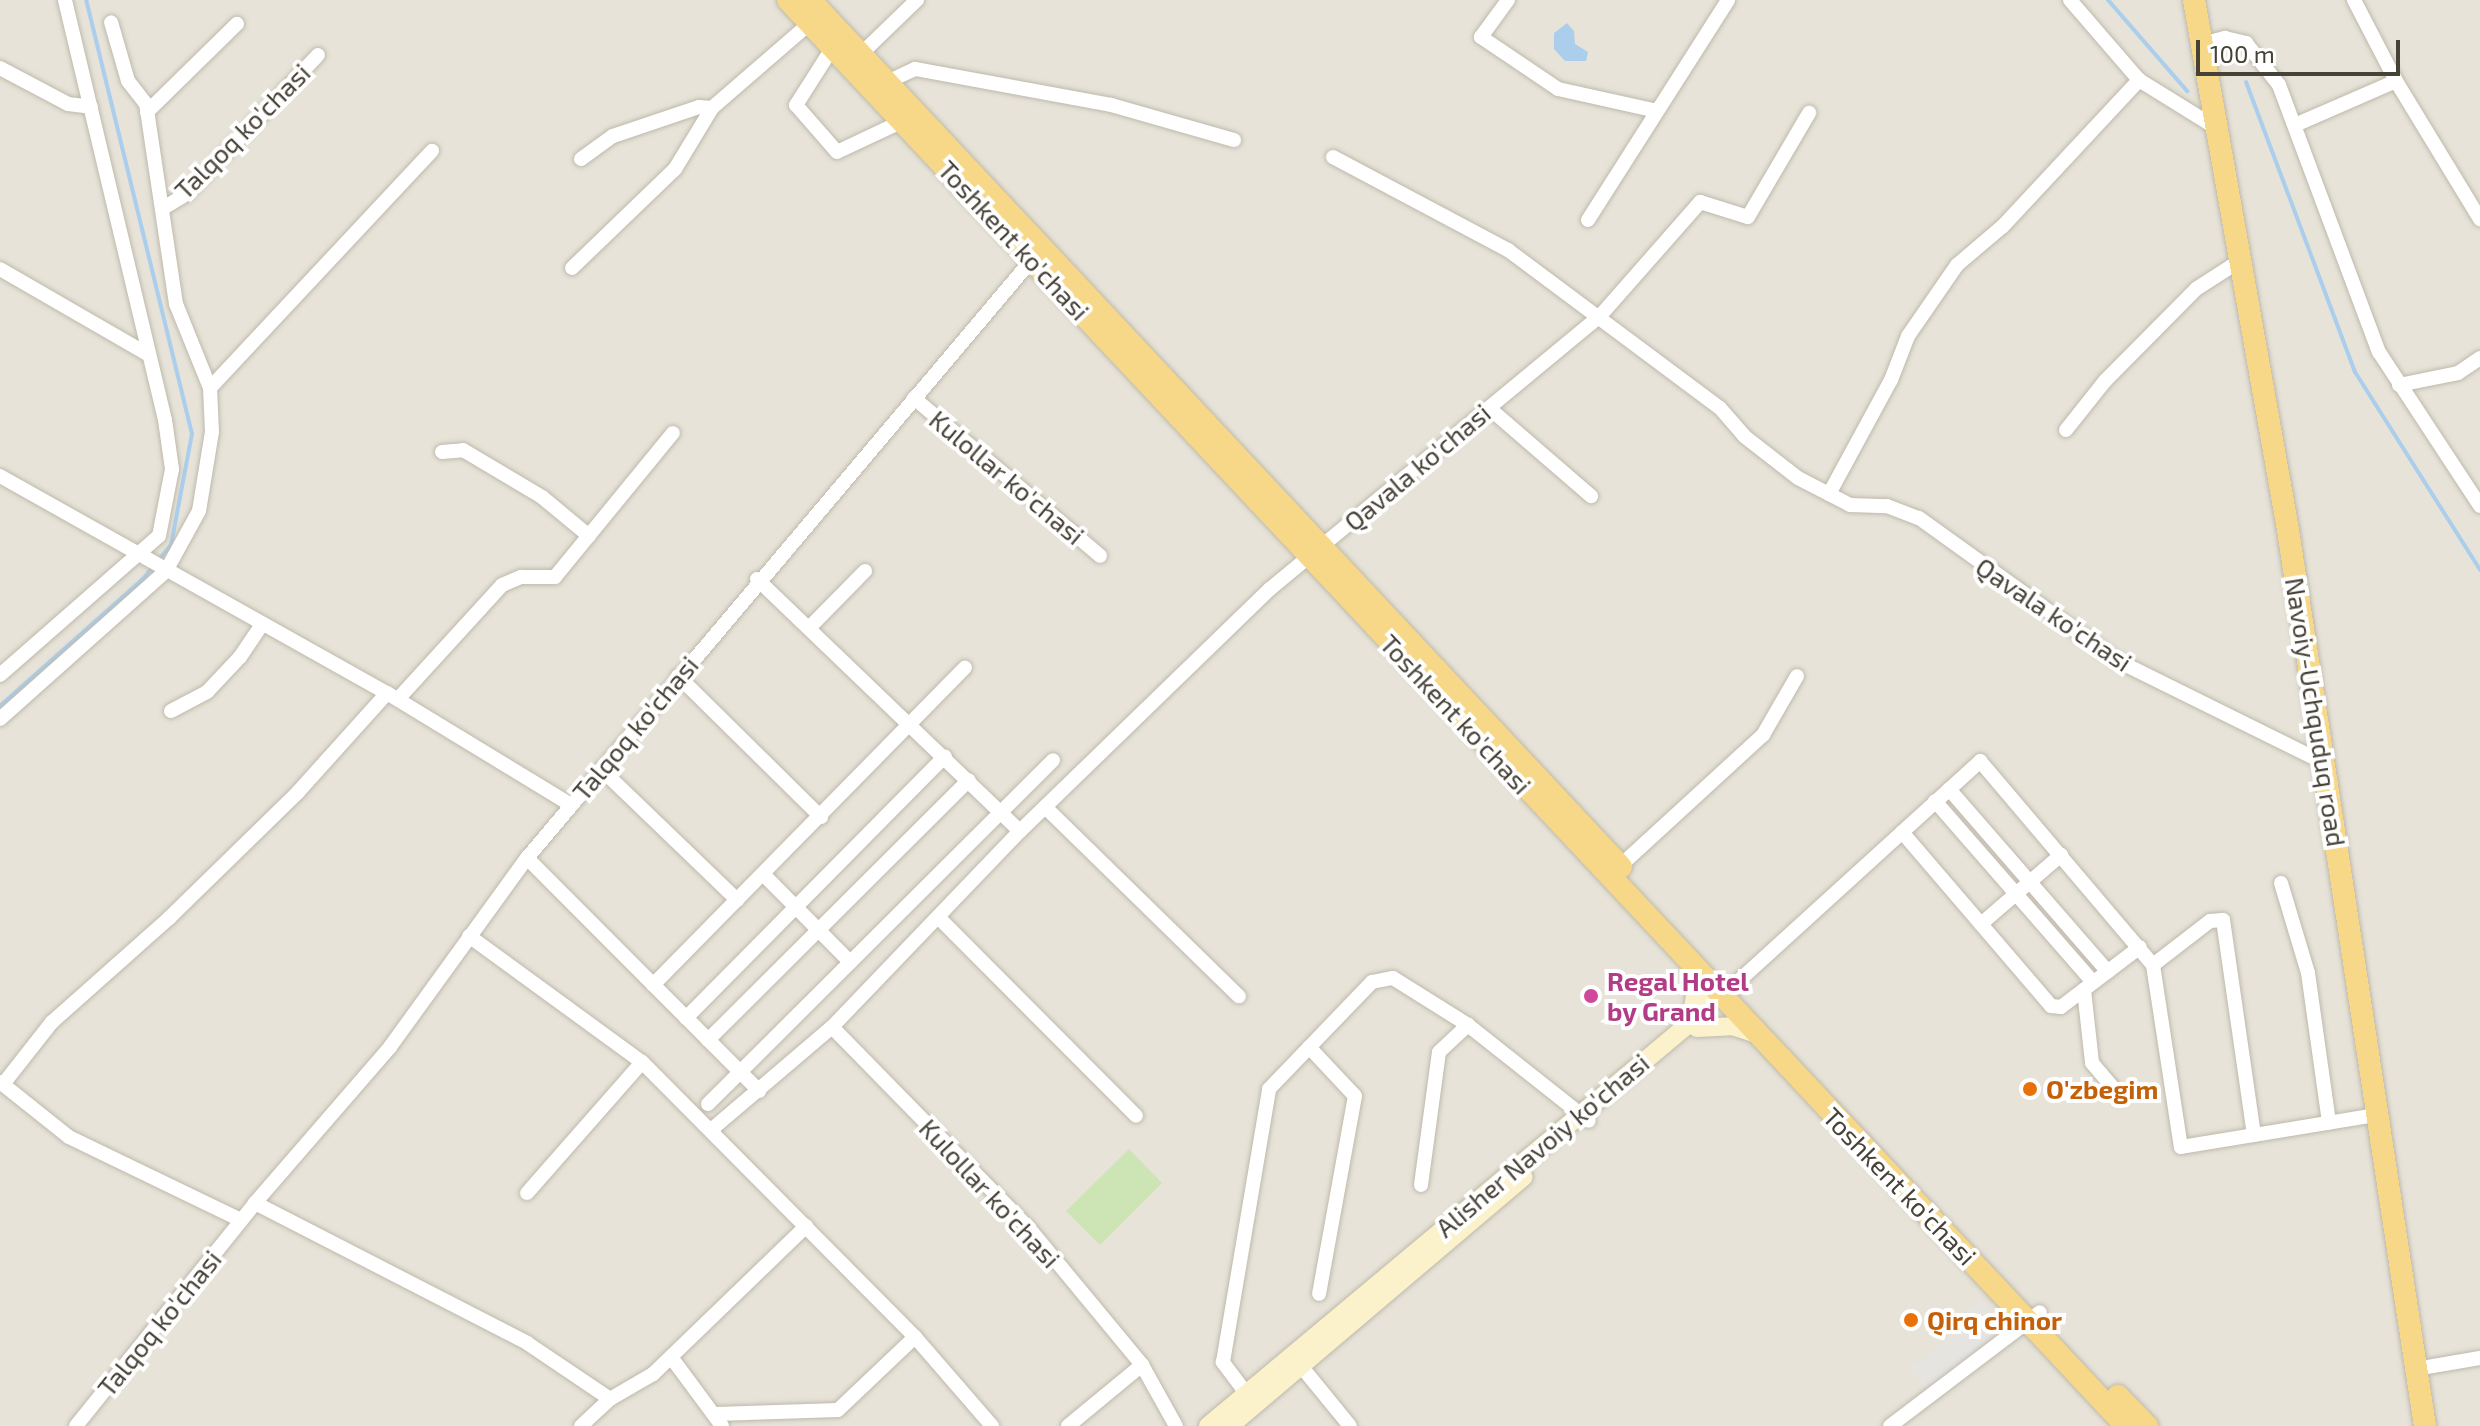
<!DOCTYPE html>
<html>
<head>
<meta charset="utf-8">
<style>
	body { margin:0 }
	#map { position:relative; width:2480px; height:1426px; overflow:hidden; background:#f4f1e9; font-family:"Exo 2",sans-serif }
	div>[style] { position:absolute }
	.residential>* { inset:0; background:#e7e3d8 }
	.green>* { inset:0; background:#cde5b5 }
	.parking>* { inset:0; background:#e5e4e1 }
	.water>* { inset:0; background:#aaceec }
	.stream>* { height:4px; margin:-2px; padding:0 2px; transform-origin:2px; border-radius:2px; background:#aaceec }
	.roads { filter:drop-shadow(0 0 2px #bfb9ac) drop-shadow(0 0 2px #bfb9ac) }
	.minor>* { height:14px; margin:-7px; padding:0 7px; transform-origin:7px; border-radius:7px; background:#fff }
	.secondary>* { height:18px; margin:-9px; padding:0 9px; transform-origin:9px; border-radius:9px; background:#fbf2cc }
	.trunk>* { height:22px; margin:-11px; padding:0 11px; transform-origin:11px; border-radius:11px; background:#f6d888 }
	.dots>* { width:22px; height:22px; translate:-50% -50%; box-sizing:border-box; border:4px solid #fff; border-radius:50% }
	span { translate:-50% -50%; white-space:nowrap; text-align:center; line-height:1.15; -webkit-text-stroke:8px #fff; paint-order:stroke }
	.street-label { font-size:26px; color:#474238 }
	.hotel-label { font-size:26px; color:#b23c85; font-weight:700 }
	.left { translate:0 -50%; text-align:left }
	.food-label { font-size:26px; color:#c56008; font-weight:700 }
	.scale { position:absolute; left:2196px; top:40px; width:204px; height:36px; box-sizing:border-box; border:4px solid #474238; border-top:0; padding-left:10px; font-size:24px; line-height:28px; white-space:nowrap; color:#474238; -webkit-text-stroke:6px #fff; paint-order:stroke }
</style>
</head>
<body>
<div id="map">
	<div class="residential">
		<div style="clip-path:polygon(0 0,2480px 0,2480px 1426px,0 1426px)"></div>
	</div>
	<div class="green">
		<div style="clip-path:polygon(1129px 1149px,1162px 1183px,1100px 1245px,1066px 1211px)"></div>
	</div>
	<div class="parking">
		<div style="clip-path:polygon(1982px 1300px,2005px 1329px,1928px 1391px,1910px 1369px,1958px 1331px,1953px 1324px)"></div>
	</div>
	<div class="water">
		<div style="clip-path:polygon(1567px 23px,1574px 31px,1575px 44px,1588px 52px,1586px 61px,1565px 61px,1554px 49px,1554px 33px)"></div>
	</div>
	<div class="stream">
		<div style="left:2108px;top:0;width:121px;rotate:49deg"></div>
		<div style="left:2246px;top:82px;width:310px;rotate:69.4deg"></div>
		<div style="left:2355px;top:372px;width:234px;rotate:57.7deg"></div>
		<div style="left:0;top:706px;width:190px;rotate:-41.6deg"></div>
		<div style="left:142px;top:580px;width:45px;rotate:-50.4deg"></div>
		<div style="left:171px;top:545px;width:113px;rotate:-79.3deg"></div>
		<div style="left:192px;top:434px;width:447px;rotate:-103.7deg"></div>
	</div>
	<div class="roads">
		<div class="minor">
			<div style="left:1508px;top:0;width:46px;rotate:126.1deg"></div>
			<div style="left:1481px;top:37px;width:93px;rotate:34deg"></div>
			<div style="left:1558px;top:89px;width:101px;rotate:12.5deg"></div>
			<div style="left:2070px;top:0;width:106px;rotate:49.2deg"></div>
			<div style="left:2139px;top:80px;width:93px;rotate:31.8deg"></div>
			<div style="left:2354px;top:0;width:91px;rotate:62.6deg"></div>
			<div style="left:2396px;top:81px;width:162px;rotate:58.7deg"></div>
			<div style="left:2202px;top:44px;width:24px;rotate:-15deg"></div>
			<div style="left:2225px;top:38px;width:22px;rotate:13deg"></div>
			<div style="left:2246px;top:43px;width:53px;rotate:51.8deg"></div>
			<div style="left:2279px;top:85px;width:285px;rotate:69.5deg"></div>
			<div style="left:2379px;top:352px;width:184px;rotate:56.7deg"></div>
			<div style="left:833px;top:47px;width:69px;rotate:122.5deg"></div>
			<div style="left:796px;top:105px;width:62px;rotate:48.9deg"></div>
			<div style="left:837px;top:152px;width:73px;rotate:-25.2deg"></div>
			<div style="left:861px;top:54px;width:78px;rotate:-44deg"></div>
			<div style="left:0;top:68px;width:77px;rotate:27.9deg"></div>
			<div style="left:68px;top:104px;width:23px;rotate:7deg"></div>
			<div style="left:887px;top:82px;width:31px;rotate:-25deg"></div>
			<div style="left:915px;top:69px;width:199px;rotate:10.4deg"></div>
			<div style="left:1111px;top:105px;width:128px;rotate:15.9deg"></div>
			<div style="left:147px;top:112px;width:126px;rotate:-44.4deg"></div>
			<div style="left:2295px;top:125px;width:110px;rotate:-23.5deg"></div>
			<div style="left:1333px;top:157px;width:198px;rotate:28deg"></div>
			<div style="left:1508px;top:250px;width:264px;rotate:36.7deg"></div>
			<div style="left:1720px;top:408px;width:37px;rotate:49deg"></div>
			<div style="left:1744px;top:436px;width:68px;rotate:37.9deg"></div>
			<div style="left:1798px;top:478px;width:59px;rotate:27.4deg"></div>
			<div style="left:1850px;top:505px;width:37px;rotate:2deg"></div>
			<div style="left:1887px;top:506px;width:34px;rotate:21deg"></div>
			<div style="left:1919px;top:518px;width:245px;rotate:35.7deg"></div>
			<div style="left:2118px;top:661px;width:230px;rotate:26.3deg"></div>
			<div style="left:581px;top:159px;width:39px;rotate:-36deg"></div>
			<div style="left:613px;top:136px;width:91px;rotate:-18.6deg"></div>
			<div style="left:699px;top:107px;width:13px;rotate:4deg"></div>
			<div style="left:165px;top:207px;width:26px;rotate:-31deg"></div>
			<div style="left:187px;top:194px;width:191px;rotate:-46.7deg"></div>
			<div style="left:1588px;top:220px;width:261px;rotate:-57.5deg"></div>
			<div style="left:572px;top:268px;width:143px;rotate:-43.9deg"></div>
			<div style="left:675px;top:169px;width:71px;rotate:-58.8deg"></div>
			<div style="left:712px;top:108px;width:130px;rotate:-40.9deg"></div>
			<div style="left:0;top:269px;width:170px;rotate:30deg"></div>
			<div style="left:2399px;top:385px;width:60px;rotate:-11.5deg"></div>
			<div style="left:2458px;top:373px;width:27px;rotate:-34deg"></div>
			<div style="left:210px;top:388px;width:325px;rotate:-46.9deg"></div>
			<div style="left:914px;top:398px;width:244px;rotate:40.3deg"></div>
			<div style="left:1489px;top:408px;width:135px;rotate:40.8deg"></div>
			<div style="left:2066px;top:430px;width:63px;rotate:-51.5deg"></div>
			<div style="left:2105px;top:381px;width:129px;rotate:-45.3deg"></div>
			<div style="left:2196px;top:289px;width:54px;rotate:-32.8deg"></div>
			<div style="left:442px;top:452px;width:21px;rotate:-5deg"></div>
			<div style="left:463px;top:450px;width:92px;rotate:30.7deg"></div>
			<div style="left:542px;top:497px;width:61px;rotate:39.7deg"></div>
			<div style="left:0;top:476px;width:444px;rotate:29.3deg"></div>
			<div style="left:387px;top:693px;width:215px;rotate:31.3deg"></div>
			<div style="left:1829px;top:494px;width:130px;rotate:-61.5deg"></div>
			<div style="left:1891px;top:380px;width:47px;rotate:-68.9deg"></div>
			<div style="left:1908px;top:336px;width:86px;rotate:-55.4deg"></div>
			<div style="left:1957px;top:265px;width:60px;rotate:-40.3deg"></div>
			<div style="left:2003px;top:226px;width:200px;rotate:-47deg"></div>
			<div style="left:757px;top:579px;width:364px;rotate:43.8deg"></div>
			<div style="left:809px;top:628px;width:80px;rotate:-45.5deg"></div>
			<div style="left:0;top:675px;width:211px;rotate:-41.2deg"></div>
			<div style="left:159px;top:536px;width:68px;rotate:-79deg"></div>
			<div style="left:172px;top:469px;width:49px;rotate:-98.1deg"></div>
			<div style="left:165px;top:420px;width:432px;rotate:-103.4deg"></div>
			<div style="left:678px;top:676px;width:201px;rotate:44.6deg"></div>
			<div style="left:398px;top:699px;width:154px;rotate:-47.6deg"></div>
			<div style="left:502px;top:585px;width:21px;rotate:-23deg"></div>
			<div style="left:521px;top:577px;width:34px"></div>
			<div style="left:555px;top:577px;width:186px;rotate:-50.7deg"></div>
			<div style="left:171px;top:711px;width:41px;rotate:-27.8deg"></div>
			<div style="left:207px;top:692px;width:48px;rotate:-46.7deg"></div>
			<div style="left:240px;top:657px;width:40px;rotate:-56deg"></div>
			<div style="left:0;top:719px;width:222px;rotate:-41.7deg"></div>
			<div style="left:166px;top:571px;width:68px;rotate:-61.2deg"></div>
			<div style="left:199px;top:511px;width:80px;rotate:-80.7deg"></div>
			<div style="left:212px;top:432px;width:44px;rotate:-92.6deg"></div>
			<div style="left:210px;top:388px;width:91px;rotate:-112deg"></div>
			<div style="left:176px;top:304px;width:202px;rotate:-98.5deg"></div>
			<div style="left:146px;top:104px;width:29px;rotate:-128deg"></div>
			<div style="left:128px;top:81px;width:61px;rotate:-106.1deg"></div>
			<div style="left:601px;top:769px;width:189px;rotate:43.9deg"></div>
			<div style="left:1949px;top:789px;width:242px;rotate:49deg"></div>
			<div style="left:1935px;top:801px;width:240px;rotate:48.9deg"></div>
			<div style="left:1045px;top:807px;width:271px;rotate:44.3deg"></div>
			<div style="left:1902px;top:832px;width:229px;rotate:49.4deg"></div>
			<div style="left:2051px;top:1006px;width:10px;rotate:6deg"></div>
			<div style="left:2061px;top:1007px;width:99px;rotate:-37.2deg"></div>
			<div style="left:527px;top:858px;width:329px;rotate:45.1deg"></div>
			<div style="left:1620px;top:866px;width:194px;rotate:-42.5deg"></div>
			<div style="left:1763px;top:735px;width:68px;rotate:-60deg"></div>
			<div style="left:763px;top:874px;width:124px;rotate:45.3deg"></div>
			<div style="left:2281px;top:883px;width:94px;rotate:73.3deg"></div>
			<div style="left:2308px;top:973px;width:151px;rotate:82deg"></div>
			<div style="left:939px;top:918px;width:279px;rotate:45.1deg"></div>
			<div style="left:1981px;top:924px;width:106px;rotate:-40.8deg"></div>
			<div style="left:469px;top:936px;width:214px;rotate:36.1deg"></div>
			<div style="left:642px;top:1062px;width:387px;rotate:45.2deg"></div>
			<div style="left:915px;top:1337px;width:118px;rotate:49.1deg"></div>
			<div style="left:2153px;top:965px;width:72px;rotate:-37.7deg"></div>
			<div style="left:2210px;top:921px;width:13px;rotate:-4deg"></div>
			<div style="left:2223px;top:920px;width:217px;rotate:81.8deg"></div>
			<div style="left:653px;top:985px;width:445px;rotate:-45.5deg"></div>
			<div style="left:1732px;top:987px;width:336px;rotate:-42.3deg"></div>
			<div style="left:1980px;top:761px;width:267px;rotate:49.7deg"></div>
			<div style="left:2153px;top:965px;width:184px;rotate:81.3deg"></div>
			<div style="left:2181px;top:1147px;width:199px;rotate:-9.3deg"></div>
			<div style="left:2084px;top:990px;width:73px;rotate:83.7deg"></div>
			<div style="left:2092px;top:1063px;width:45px;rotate:49.5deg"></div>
			<div style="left:686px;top:1018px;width:368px;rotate:-45.3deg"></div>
			<div style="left:832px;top:1027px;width:280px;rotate:45.6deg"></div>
			<div style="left:1028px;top:1227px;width:179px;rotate:50.4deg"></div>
			<div style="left:1142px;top:1365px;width:70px;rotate:60.9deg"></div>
			<div style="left:708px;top:1040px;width:368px;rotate:-44.9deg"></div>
			<div style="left:1309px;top:1047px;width:67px;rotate:46.8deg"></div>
			<div style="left:1355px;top:1096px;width:201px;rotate:100.3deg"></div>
			<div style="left:0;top:1082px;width:88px;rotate:38.6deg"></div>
			<div style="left:69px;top:1137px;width:191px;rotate:25.8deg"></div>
			<div style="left:4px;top:1083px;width:78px;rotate:-51.8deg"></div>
			<div style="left:52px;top:1022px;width:157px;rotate:-41.6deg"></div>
			<div style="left:169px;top:918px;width:180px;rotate:-44.3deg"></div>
			<div style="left:298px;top:792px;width:133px;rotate:-48deg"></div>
			<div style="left:708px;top:1104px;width:487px;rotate:-44.9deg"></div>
			<div style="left:711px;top:1130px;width:159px;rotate:-40.4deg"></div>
			<div style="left:832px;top:1027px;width:272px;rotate:-46.2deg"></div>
			<div style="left:1020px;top:831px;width:348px;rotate:-44.1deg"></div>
			<div style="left:1270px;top:589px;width:428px;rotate:-39.6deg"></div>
			<div style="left:1600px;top:316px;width:152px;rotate:-48.7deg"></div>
			<div style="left:1700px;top:202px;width:50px;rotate:17.4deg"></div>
			<div style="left:1748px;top:217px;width:121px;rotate:-59.6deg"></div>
			<div style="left:1421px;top:1185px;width:134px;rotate:-82.3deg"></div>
			<div style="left:1439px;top:1052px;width:40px;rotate:-43deg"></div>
			<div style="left:527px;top:1193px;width:174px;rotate:-48.7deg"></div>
			<div style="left:255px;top:1203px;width:306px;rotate:27.2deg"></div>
			<div style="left:527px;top:1343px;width:100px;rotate:34deg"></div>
			<div style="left:671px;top:1357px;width:86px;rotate:53.5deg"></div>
			<div style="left:1301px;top:1366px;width:77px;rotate:50.8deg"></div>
			<div style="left:2416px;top:1369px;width:65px;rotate:-9.8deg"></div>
			<div style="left:1246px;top:1393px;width:39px;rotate:-127deg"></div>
			<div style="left:1223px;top:1362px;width:277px;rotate:-80.4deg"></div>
			<div style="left:1269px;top:1089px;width:149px;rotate:-46.1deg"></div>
			<div style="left:1372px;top:982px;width:21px;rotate:-11deg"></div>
			<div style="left:1393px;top:978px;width:89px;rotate:32.1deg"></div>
			<div style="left:1468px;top:1025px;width:154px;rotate:38.4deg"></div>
			<div style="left:716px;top:1414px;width:122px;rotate:-1.9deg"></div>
			<div style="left:838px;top:1410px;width:106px;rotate:-43.5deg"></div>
			<div style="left:76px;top:1426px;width:286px;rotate:-51.2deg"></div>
			<div style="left:255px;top:1203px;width:206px;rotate:-49.1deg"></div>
			<div style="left:390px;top:1047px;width:233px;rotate:-54.1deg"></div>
			<div style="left:527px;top:858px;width:788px;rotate:-49.84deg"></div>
			<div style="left:581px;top:1426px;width:40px;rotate:-43deg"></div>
			<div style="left:610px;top:1399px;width:50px;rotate:-30.2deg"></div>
			<div style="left:653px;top:1374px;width:213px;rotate:-44deg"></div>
			<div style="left:1068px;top:1426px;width:96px;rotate:-39.5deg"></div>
			<div style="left:1890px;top:1426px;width:188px;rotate:-37.2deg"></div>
		</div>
		<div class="secondary">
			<div style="left:1690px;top:962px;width:27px;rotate:77deg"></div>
			<div style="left:1696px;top:988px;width:30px;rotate:98deg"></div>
			<div style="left:1697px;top:1028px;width:35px;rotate:-3deg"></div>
			<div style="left:1732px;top:1026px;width:25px;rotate:18deg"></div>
			<div style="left:1208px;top:1426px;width:630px;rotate:-39.91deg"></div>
			<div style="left:1691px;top:1022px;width:40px;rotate:-47deg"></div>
			<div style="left:1718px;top:993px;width:15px;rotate:-23deg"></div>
			<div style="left:1230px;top:1426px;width:385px;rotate:-40.3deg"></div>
		</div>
		<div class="trunk">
			<div style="left:788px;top:0;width:1955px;rotate:46.82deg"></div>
			<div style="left:810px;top:0;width:1187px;rotate:46.91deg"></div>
			<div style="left:2194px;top:0;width:538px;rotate:79.94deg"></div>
			<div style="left:2288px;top:530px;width:906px;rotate:81.31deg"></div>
			<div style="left:2118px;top:1396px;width:42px;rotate:46deg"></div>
		</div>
	</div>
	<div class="dots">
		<div style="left:1591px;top:996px;background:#d1479c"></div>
		<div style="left:2030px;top:1089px;background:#e8710a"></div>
		<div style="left:1911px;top:1320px;background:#e8710a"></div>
	</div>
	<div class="street-label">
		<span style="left:242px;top:131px;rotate:-45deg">Talqoq ko'chasi</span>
		<span style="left:1014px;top:240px;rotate:47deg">Toshkent ko'chasi</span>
		<span style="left:1417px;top:467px;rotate:-40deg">Qavala ko'chasi</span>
		<span style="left:1007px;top:477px;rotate:40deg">Kulollar ko'chasi</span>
		<span style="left:2054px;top:614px;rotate:34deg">Qavala ko'chasi</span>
		<span style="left:2316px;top:712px;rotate:81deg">Navoiy-Uchquduq road</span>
		<span style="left:1456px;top:714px;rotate:47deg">Toshkent ko'chasi</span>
		<span style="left:635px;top:728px;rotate:-50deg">Talqoq ko'chasi</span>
		<span style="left:1542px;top:1145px;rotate:-40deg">Alisher Navoiy ko'chasi</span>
		<span style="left:1900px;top:1186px;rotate:46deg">Toshkent ko'chasi</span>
		<span style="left:990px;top:1193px;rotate:47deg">Kulollar ko'chasi</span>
		<span style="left:159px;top:1323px;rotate:-51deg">Talqoq ko'chasi</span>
	</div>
	<div class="hotel-label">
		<span class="left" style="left:1607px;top:996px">Regal Hotel<br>by Grand</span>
	</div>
	<div class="food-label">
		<span class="left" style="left:2046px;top:1089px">O'zbegim</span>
		<span class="left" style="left:1927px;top:1320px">Qirq chinor</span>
	</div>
	<div class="scale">100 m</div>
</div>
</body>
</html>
